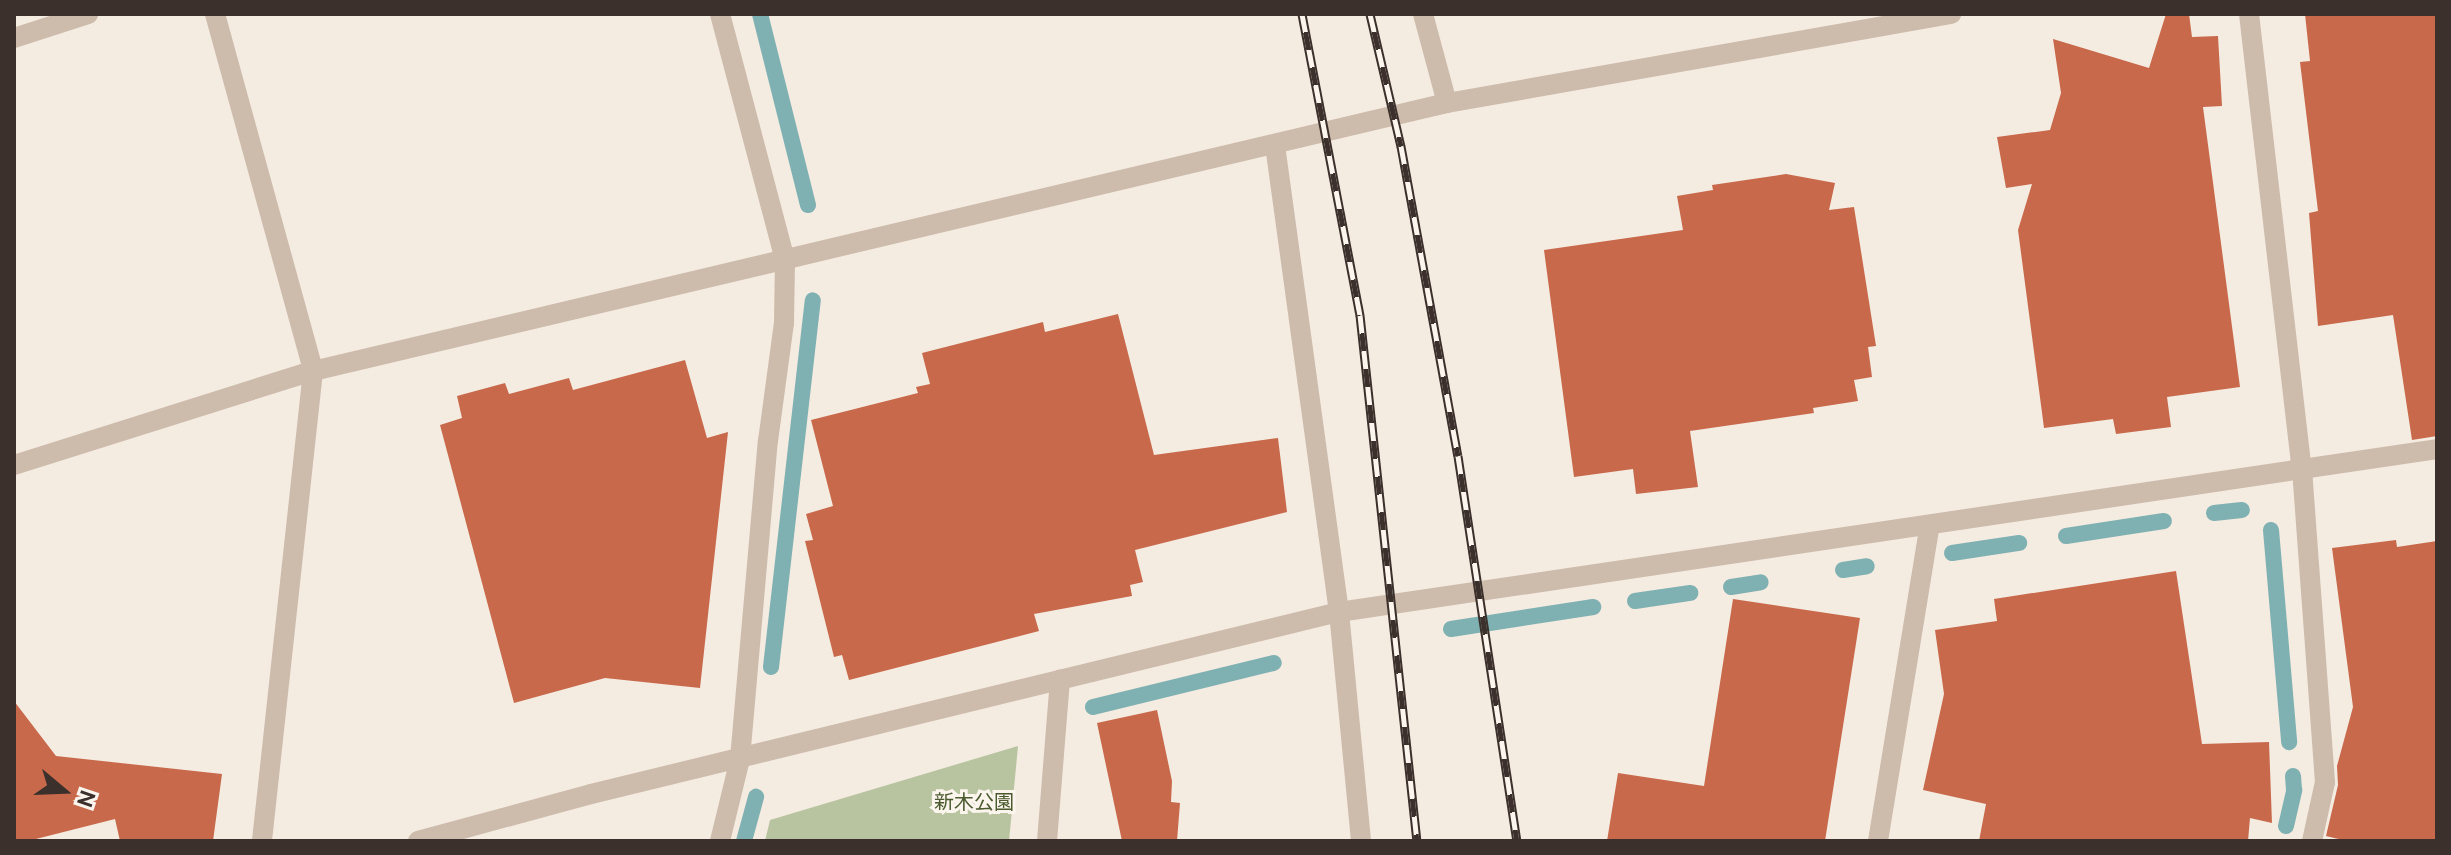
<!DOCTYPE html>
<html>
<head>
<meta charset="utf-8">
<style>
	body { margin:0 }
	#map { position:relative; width:2451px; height:855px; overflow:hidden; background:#f4ebe1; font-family:Ubuntu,"Noto Sans JP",sans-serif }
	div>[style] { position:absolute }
	.green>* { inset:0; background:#b8c4a0 }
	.stream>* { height:16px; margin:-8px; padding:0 8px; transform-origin:8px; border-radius:8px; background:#7fb0b2 }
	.building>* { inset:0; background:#c8694b }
	.minor>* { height:20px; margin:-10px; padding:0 10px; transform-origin:10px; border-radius:10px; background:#cdbbac }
	.rail>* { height:9px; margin-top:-4.5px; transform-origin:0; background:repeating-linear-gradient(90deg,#fbf5ee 0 18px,#3b302b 0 36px); box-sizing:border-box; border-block:2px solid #3b302b }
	span { translate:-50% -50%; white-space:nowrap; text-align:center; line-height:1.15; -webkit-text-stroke:6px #fbf5ee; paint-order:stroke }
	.park-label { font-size:20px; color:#4a5a2e }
	.frame { position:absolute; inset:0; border:16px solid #3b302b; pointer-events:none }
	.north { position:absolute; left:24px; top:751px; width:80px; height:80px; -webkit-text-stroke:6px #fbf5ee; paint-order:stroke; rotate:109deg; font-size:22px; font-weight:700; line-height:32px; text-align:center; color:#3b302b }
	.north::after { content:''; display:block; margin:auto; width:28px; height:36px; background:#3b302b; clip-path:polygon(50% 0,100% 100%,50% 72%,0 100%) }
</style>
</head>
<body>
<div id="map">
	<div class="green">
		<div style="clip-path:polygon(1018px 746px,1009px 841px,765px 841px,770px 820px)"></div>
	</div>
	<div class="stream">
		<div style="left:760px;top:14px;width:197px;rotate:75.9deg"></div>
		<div style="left:2214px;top:513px;width:28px;rotate:-6deg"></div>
		<div style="left:2271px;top:530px;width:213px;rotate:85.1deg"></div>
		<div style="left:2066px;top:536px;width:99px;rotate:-8.7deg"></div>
		<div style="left:1952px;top:553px;width:68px;rotate:-8.5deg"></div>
		<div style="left:1843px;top:570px;width:24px;rotate:-9deg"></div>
		<div style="left:1731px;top:587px;width:30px;rotate:-9deg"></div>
		<div style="left:1635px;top:601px;width:56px;rotate:-8.3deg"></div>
		<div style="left:1451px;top:629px;width:144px;rotate:-8.8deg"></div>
		<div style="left:771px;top:667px;width:369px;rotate:-83.5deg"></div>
		<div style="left:1093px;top:707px;width:186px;rotate:-13.7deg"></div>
		<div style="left:2286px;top:826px;width:37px;rotate:-77deg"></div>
		<div style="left:2294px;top:790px;width:14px;rotate:-94deg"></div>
		<div style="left:744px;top:841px;width:46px;rotate:-74.7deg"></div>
	</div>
	<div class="building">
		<div style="clip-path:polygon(2166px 14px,2189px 14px,2192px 37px,2218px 36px,2222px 106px,2203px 107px,2240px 387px,2167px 397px,2171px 427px,2116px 434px,2113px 419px,2044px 428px,2018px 230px,2032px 184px,2006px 188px,1997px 137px,2050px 130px,2061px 93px,2053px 39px,2149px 68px)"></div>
		<div style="clip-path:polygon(2305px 14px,2437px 14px,2437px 436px,2412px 440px,2393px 315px,2318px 326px,2309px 213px,2318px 211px,2300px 62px,2310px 61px)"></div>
		<div style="clip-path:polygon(1786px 174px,1835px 183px,1829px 210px,1854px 207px,1876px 346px,1868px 347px,1872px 377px,1854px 380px,1858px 401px,1813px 408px,1814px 413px,1690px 431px,1698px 487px,1636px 494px,1633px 469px,1574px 477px,1544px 250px,1683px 230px,1677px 196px,1713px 190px,1712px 185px)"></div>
		<div style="clip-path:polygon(1118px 314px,1154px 455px,1278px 438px,1287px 512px,1135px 550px,1143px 582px,1130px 585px,1132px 596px,1034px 614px,1039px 631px,849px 680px,842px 655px,834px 657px,805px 541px,813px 540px,806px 514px,833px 506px,811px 420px,918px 393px,916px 387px,930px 384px,922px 353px,1043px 322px,1045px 332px)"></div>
		<div style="clip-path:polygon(685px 360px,707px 438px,728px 432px,700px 688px,605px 678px,514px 703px,440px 425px,462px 418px,457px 396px,505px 383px,509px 394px,569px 378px,573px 390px)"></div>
		<div style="clip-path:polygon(2396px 540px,2397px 547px,2437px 541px,2437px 841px,2347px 841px,2326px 836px,2338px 785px,2337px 766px,2353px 707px,2332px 548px)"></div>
		<div style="clip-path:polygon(2176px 571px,2202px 744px,2269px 742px,2272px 823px,2250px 818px,2248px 841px,1979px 841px,1986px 804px,1923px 790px,1944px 694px,1935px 630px,1997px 621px,1994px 599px)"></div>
		<div style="clip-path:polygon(1733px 599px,1860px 618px,1825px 841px,1607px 841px,1618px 773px,1704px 786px)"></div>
		<div style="clip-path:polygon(14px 701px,56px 756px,222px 774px,213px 841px,120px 841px,115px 819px,28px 841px,14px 841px)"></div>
		<div style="clip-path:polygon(1157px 710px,1172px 781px,1171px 802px,1180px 803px,1177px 841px,1122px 841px,1097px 723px)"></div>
	</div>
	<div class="minor">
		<div style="left:215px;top:14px;width:370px;rotate:74.6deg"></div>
		<div style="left:313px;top:371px;width:473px;rotate:96.2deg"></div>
		<div style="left:1423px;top:14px;width:92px;rotate:74.9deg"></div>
		<div style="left:2249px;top:14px;width:458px;rotate:83.4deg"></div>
		<div style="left:2302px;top:469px;width:314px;rotate:85.8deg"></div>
		<div style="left:2325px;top:782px;width:60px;rotate:102.4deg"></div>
		<div style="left:14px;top:38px;width:78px;rotate:-18deg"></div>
		<div style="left:1275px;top:145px;width:471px;rotate:82.2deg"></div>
		<div style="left:1339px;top:612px;width:230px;rotate:84.5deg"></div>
		<div style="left:14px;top:465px;width:313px;rotate:-17.5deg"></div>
		<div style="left:313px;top:371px;width:1165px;rotate:-13.3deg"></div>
		<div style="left:1447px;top:103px;width:512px;rotate:-10.01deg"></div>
		<div style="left:418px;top:841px;width:179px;rotate:-15.2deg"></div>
		<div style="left:591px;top:794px;width:770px;rotate:-13.68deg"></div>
		<div style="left:1339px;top:612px;width:1110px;rotate:-8.44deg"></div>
		<div style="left:720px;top:841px;width:84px;rotate:-76.3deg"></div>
		<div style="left:740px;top:759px;width:319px;rotate:-85deg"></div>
		<div style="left:768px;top:441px;width:119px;rotate:-82.3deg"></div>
		<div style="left:784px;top:323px;width:63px;rotate:-89.1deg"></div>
		<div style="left:785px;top:260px;width:254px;rotate:-104.8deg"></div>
		<div style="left:1047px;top:841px;width:162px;rotate:-85.4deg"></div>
		<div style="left:1878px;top:841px;width:320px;rotate:-80.7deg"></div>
	</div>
	<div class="rail">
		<div style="left:1302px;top:14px;width:307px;rotate:79.1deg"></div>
		<div style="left:1360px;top:315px;width:529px;rotate:83.82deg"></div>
		<div style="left:1370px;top:14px;width:136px;rotate:76.8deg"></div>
		<div style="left:1401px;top:146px;width:315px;rotate:79.6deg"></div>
		<div style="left:1458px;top:456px;width:389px;rotate:81.3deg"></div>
	</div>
	<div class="park-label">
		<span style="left:974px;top:801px">新木公園</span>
	</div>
	<div class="frame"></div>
	<div class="north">N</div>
</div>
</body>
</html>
